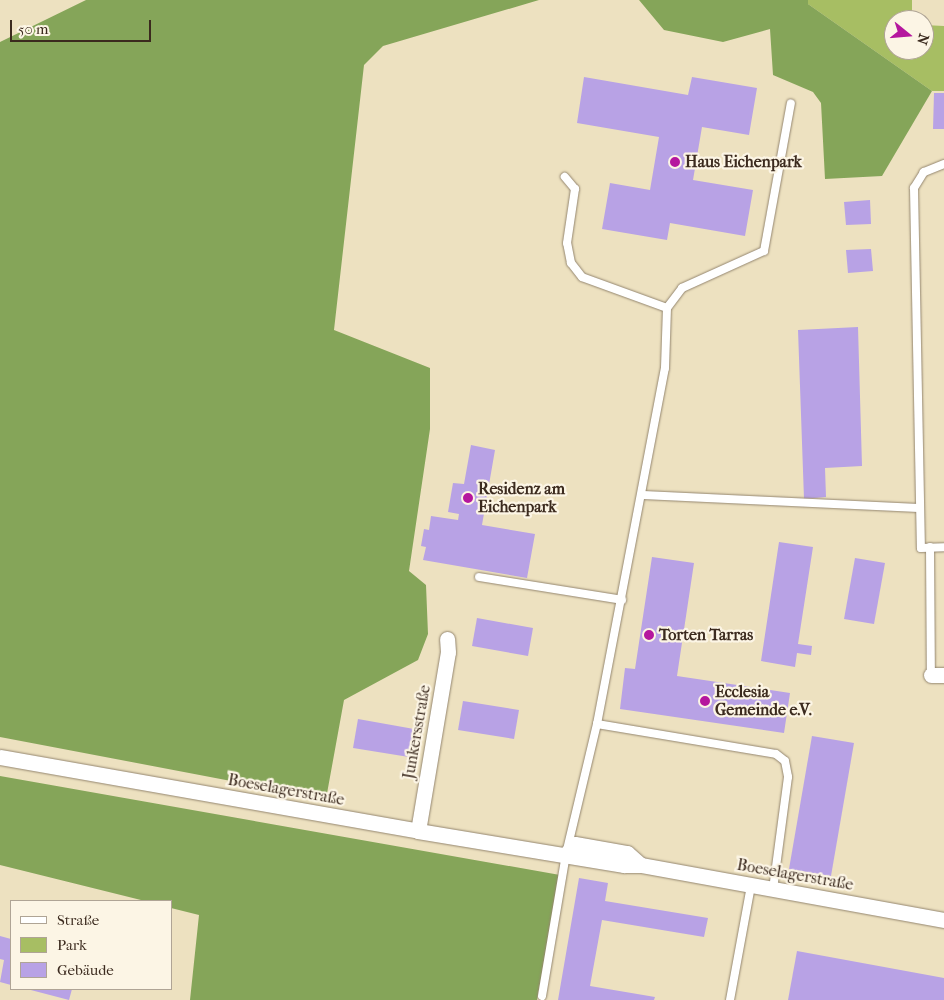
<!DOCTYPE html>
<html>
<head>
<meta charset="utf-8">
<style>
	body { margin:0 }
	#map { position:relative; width:944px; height:1000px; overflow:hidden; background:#ede1c0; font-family:"IM FELL French Canon",serif }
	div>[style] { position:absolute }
	.green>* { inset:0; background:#a7be63 }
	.forest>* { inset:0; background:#85a559 }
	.building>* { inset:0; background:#b8a2e5 }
	.roads { filter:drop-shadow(0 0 1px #94866f) drop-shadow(0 0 1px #94866f) }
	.service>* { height:8px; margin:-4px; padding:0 4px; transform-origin:4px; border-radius:4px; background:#fff }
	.minor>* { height:15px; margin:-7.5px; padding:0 7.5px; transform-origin:7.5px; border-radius:7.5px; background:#fff }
	.dots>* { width:14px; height:14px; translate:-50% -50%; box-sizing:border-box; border:2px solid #fcf5e5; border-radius:50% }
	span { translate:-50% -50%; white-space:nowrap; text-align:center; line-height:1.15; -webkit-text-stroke:4.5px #fcf5e5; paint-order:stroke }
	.poi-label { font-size:16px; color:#3b2a1e; font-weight:700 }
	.left { translate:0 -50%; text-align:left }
	.street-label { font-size:16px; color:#3b2a1e }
	.legend { position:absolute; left:10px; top:900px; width:162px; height:90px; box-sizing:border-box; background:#fcf5e5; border:1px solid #afa495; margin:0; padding:6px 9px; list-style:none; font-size:15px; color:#3b2a1e }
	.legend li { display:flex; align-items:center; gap:10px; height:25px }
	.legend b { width:25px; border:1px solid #afa495 }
	.north { position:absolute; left:884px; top:10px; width:50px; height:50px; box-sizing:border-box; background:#fcf5e5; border:1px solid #afa495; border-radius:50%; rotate:107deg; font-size:14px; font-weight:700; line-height:20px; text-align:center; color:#3b2a1e }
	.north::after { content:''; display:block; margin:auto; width:18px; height:22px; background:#b5179e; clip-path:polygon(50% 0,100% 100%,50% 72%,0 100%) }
	.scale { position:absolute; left:10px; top:20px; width:141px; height:22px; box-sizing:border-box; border:2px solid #3b2a1e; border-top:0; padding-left:6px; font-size:15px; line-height:18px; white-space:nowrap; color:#3b2a1e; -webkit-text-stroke:4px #fcf5e5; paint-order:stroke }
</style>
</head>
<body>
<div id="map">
	<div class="green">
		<div style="clip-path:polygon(808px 0,912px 0,912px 20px,894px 20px,894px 50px,924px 50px,924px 25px,944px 26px,944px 91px,932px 91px,808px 4px)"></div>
	</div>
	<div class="forest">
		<div style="clip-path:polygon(86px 0,539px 0,383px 46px,364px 65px,334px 330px,430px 368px,430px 429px,409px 571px,426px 585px,428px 634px,418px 660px,344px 700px,326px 799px,0 737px,0 42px)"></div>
		<div style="clip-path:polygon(639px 0,808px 0,808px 4px,932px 91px,882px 176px,825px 179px,821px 103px,813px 92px,773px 75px,770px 29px,723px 42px,664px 30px)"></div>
		<div style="clip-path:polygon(0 776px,560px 875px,537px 1000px,190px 1000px,199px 915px,171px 908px,171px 901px,145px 901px,0 865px)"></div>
	</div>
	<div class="building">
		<div style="clip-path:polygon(584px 77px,688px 95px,692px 77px,757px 88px,749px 135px,702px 127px,693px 180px,753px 190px,745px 236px,670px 223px,667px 240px,602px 229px,610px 183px,650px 190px,659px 137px,577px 123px)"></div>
		<div style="clip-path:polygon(934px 93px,944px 93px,944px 129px,933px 129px)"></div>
		<div style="clip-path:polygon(870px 200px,871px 224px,846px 225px,844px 202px)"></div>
		<div style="clip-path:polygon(871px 249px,873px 271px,848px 273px,846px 250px)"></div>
		<div style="clip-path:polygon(858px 327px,862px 466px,825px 468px,826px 497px,804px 499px,798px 330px)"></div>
		<div style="clip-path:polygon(471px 445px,495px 450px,482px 525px,535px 534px,527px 578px,423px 560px,426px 547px,421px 546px,424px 529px,429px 530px,431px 516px,458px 520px,459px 514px,448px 512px,453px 483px,464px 484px)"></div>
		<div style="clip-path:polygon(779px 542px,813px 547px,798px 644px,812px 646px,811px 655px,797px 653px,795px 667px,761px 661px)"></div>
		<div style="clip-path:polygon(652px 557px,694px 563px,677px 676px,790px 693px,784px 733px,620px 709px,625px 668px,635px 669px)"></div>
		<div style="clip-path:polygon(855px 558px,885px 563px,874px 624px,844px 619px)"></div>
		<div style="clip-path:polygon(477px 618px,533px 628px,528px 656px,472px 646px)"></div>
		<div style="clip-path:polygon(463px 701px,519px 710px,514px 739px,458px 730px)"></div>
		<div style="clip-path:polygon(358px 719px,414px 729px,409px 757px,353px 748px)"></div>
		<div style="clip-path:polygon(812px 736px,854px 743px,831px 876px,789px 869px)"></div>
		<div style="clip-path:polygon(579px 878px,608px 883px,605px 901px,708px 918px,704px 937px,602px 920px,590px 986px,655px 997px,654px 1000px,558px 1000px)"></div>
		<div style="clip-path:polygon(0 936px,11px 939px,11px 985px,0 982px,4px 960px,0 959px)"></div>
		<div style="clip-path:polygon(797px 951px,944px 978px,944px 1000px,788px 1000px)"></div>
		<div style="clip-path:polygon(27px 989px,72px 989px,69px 1000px)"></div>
	</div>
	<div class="roads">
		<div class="service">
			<div style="left:944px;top:164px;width:22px;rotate:158deg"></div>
			<div style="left:924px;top:172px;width:19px;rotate:122deg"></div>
			<div style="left:914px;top:188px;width:360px;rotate:88.9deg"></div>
			<div style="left:921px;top:548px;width:23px;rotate:-2deg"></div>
			<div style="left:667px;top:308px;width:25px;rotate:-53deg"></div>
			<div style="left:682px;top:288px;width:90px;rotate:-24.3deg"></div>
			<div style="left:764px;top:251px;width:150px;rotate:-79.7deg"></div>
			<div style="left:642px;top:495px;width:278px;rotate:2.7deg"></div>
			<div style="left:930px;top:547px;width:128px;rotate:89.6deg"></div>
			<div style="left:479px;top:577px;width:145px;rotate:9.1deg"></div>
			<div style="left:597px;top:724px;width:181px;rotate:9.5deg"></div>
			<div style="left:776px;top:754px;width:11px;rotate:38deg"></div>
			<div style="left:785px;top:761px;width:16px;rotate:79deg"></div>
			<div style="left:788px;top:777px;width:113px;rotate:97.6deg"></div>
			<div style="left:542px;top:996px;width:144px;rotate:-80.4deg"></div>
			<div style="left:566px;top:854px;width:134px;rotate:-76.6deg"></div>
			<div style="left:597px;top:724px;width:362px;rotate:-79.2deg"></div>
			<div style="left:665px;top:368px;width:60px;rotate:-88.1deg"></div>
			<div style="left:667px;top:308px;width:90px;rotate:-160deg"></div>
			<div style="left:582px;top:277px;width:18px;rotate:-128deg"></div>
			<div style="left:571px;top:263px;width:20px;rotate:-101deg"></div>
			<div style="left:567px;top:243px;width:55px;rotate:-81.6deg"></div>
			<div style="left:575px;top:189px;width:16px;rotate:-130deg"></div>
			<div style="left:730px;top:1000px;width:116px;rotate:-79.6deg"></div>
		</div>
		<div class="minor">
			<div style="left:931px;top:675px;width:13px"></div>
			<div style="left:0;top:757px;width:424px;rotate:10deg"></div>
			<div style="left:418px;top:831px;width:209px;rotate:9.4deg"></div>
			<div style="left:624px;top:865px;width:17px"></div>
			<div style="left:641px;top:865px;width:308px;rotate:10.3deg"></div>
			<div style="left:418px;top:831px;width:181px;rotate:-80.5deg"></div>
			<div style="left:448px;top:652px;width:13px;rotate:-94deg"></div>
			<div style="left:566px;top:854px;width:13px;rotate:-48deg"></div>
			<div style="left:575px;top:844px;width:53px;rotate:9.8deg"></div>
			<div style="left:627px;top:853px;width:18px;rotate:41deg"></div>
		</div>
	</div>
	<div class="dots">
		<div style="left:675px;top:162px;background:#b5179e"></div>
		<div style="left:468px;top:498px;background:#b5179e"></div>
		<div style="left:649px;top:635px;background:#b5179e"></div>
		<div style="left:705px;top:701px;background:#b5179e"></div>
	</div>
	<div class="poi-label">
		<span class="left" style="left:685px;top:162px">Haus Eichenpark</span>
		<span class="left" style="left:478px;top:498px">Residenz am<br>Eichenpark</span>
		<span class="left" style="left:659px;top:635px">Torten Tarras</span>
		<span class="left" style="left:715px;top:701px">Ecclesia<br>Gemeinde e.V.</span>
	</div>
	<div class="street-label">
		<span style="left:417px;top:732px;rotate:-80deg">Junkersstraße</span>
		<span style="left:286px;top:790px;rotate:10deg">Boeselagerstraße</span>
		<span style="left:795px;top:875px;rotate:10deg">Boeselagerstraße</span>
	</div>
	<ul class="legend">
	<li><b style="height:6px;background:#fff"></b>Straße</li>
	<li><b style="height:14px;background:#a7be63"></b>Park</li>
	<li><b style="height:14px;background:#b8a2e5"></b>Gebäude</li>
	</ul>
	<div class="north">N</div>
	<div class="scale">50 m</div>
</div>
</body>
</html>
